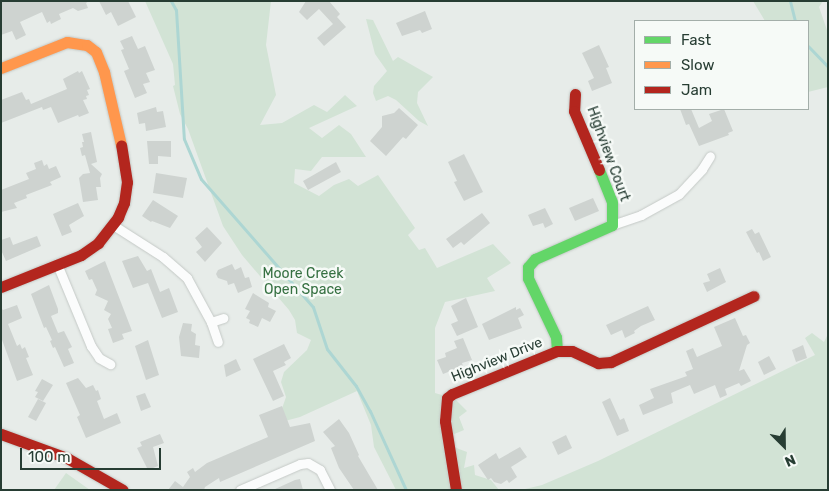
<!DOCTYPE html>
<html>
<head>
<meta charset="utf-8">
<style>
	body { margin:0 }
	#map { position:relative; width:829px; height:491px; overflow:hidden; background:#e7ece9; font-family:Rubik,sans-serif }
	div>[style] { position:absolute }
	.green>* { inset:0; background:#d2e3d5 }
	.stream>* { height:3px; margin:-1.5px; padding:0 1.5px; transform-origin:1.5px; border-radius:1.5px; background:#add6d3 }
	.building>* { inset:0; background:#ced3d0 }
	.roads { filter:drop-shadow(0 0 1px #c4c9c6) drop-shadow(0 0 1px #c4c9c6) }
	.street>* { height:9px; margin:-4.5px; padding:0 4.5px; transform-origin:4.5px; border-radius:4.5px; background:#fbfcfc }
	.fast>* { height:11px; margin:-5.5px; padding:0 5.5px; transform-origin:5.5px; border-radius:5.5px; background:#63d668 }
	.slow>* { height:11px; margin:-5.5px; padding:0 5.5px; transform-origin:5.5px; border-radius:5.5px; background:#ff974d }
	.jam>* { height:11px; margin:-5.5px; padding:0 5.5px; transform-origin:5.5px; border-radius:5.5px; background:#b3261e }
	span { translate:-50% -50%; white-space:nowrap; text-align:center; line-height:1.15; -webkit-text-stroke:5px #f6faf7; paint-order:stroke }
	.street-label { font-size:14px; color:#273d33 }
	.park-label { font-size:14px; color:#357041 }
	.frame { position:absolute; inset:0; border:2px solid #273d33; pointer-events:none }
	.legend { position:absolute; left:634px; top:20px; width:175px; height:90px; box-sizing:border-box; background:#f6faf7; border:1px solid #a3aea9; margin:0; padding:6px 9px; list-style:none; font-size:15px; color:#273d33 }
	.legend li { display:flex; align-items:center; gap:10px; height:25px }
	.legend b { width:25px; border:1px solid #a3aea9 }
	.north { position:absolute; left:759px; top:421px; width:50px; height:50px; -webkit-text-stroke:4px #f6faf7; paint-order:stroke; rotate:157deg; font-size:14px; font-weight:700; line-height:20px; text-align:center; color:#273d33 }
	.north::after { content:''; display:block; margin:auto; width:18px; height:22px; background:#273d33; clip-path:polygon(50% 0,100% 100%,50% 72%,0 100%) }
	.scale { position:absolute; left:20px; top:448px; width:141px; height:22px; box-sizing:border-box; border:2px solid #273d33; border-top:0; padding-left:6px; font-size:15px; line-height:18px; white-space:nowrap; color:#273d33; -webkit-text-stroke:4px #f6faf7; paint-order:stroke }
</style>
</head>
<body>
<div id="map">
	<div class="green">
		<div style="clip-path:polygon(145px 1px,271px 1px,266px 45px,276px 95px,260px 125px,282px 123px,314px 105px,327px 112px,345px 95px,357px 106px,309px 128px,322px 138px,339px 125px,351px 134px,366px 157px,322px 157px,311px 171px,295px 169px,294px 183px,319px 196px,334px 185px,349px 179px,358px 186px,378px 175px,415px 228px,408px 235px,419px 250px,425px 248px,437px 268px,493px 244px,511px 263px,487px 278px,495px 291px,445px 302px,435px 328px,435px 393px,455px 399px,467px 411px,459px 417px,464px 430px,452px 435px,451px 446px,467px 452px,464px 468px,474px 465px,475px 475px,491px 480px,499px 490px,396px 490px,374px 447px,371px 425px,357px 391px,300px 417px,277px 423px,286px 397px,281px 382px,284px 372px,307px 350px,311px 340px,297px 333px,295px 320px,289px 310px,242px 255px,223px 226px,188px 129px,180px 114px,173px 86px,175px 85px,173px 64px)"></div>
		<div style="clip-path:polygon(753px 1px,823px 1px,819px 7px,828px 33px,828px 87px,808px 92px,808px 21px,765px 21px)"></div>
		<div style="clip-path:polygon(366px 19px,373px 20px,393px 61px,398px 57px,433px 77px,418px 92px,417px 103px,428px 126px,419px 121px,396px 100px,388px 96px,376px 101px,373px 93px,374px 86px,387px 71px,375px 54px)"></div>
		<div style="clip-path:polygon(812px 333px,824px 342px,828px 334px,828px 490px,521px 490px,542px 485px,598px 461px,815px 355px,805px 338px)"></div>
		<div style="clip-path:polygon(66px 473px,90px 490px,54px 490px)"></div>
	</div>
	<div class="stream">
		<div style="left:171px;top:1px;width:10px;rotate:61deg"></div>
		<div style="left:176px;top:10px;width:129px;rotate:86.5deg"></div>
		<div style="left:184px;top:139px;width:43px;rotate:67deg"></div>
		<div style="left:201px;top:179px;width:170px;rotate:48.8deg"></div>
		<div style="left:313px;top:307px;width:44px;rotate:71.6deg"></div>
		<div style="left:327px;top:349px;width:47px;rotate:51.9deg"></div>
		<div style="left:356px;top:386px;width:29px;rotate:61deg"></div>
		<div style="left:370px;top:411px;width:87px;rotate:65.5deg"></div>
		<div style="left:790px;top:1px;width:21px;rotate:76deg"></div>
		<div style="left:808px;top:46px;width:29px;rotate:46deg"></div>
	</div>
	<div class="building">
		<div style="clip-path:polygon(1px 1px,89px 1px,86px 3px,88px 8px,78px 11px,73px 8px,59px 14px,61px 19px,51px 24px,50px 21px,47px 23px,42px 12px,20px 22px,26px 35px,16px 40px,12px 31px,1px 35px)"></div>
		<div style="clip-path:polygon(99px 1px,128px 1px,136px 17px,118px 26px,111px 12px,106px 15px)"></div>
		<div style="clip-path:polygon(306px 1px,329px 1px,340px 14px,337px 17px,346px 27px,324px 46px,317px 38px,333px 24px,319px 9px,307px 20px,299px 12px)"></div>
		<div style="clip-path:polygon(425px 11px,432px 29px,422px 33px,420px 30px,402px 36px,396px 23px)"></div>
		<div style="clip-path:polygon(132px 36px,138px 49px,145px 46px,155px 70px,146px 73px,150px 82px,143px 84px,147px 93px,135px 98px,124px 71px,129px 69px,121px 50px,124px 49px,120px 41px)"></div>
		<div style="clip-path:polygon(599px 45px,609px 67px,606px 68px,612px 83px,592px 91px,588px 81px,594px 78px,582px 53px)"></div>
		<div style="clip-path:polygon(78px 71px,79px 73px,82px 71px,90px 89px,87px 90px,89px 95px,86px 96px,87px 99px,83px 100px,89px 113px,79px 117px,78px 115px,58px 123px,51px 107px,43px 110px,42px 107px,1px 123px,1px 100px,22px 92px,26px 100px,29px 99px,31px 104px,67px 89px,63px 79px)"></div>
		<div style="clip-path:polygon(156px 107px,157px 112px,163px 111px,166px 127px,146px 131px,145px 123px,139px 124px,137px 113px)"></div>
		<div style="clip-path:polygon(399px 108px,418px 125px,406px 139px,403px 137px,386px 156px,370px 141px,382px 127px,382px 116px,394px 113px)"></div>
		<div style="clip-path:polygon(680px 109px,691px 109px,699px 128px,712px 121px,709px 114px,724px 109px,733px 131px,728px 133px,729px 135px,699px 146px,689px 124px,686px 125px)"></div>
		<div style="clip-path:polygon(91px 132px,97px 162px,91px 164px,102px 174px,100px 178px,101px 187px,96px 187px,98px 200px,83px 202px,79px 178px,83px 174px,90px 173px,85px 155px,82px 156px,80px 148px,83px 147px,82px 142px,84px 142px,82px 134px)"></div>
		<div style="clip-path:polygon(147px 141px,171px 141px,171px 157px,158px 156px,158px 164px,149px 164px)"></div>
		<div style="clip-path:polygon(464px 154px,483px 192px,464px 201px,454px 182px,457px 181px,448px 162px)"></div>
		<div style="clip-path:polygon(42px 160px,44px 166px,47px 164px,49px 169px,56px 166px,61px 177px,50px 182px,52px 185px,26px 195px,27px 198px,14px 203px,17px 208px,1px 212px,1px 190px,29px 179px,26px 173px,36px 169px,34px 163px)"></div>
		<div style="clip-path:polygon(336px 162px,341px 172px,308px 190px,303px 181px)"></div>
		<div style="clip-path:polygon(156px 173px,187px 178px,183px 198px,153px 193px)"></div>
		<div style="clip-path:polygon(593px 198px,599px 211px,575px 221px,569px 208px)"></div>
		<div style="clip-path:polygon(153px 200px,178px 216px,170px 228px,152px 221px,151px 222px,142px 216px)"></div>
		<div style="clip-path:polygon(78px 203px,84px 216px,69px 225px,72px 232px,62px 236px,53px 214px)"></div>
		<div style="clip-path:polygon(545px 208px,553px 224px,545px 228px,543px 223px,533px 226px,528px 215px)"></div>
		<div style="clip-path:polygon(482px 213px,490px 223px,464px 245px,461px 242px,453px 248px,446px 239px)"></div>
		<div style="clip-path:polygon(207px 227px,222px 243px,205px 262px,196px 252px,202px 247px,195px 238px)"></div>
		<div style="clip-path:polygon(752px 229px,755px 234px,759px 232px,771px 257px,763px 261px,759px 252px,757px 253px,746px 232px)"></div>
		<div style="clip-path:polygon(37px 236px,41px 246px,6px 261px,1px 250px,1px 240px,10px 237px,13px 245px)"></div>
		<div style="clip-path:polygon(138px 256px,147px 271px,151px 269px,160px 292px,169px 288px,178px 312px,162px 318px,148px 283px,133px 288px,122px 261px)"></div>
		<div style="clip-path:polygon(105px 261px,132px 331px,122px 334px,124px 339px,113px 343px,108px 329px,112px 328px,108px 319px,111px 314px,104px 310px,108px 301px,95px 295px,97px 290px,92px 279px,89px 280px,85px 271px)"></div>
		<div style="clip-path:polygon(232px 264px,235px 270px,241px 267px,245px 278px,249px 277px,252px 287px,238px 293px,234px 283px,228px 285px,227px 281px,218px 278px,216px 274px,218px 270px)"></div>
		<div style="clip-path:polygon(720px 268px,726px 282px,707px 292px,703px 283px,710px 281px,707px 274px)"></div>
		<div style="clip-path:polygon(49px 285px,58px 309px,58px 313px,51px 316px,58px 333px,64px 331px,72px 347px,68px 349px,74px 363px,64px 367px,55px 347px,53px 348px,50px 341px,52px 340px,46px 327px,44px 328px,31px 294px)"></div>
		<div style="clip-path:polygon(253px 293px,269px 303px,268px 307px,276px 311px,270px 322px,262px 318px,258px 327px,249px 323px,250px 320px,246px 318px,250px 311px,245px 309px)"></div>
		<div style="clip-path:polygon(466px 298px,478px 327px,457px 336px,451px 324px,458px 321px,451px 306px)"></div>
		<div style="clip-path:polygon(17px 305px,22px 318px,8px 324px,17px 346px,20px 344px,22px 349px,25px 347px,29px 357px,26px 358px,33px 375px,17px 381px,1px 337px,1px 308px,3px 310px)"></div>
		<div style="clip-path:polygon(648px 306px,655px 320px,641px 326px,634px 331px,635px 333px,625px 338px,622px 330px,611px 335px,606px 325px)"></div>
		<div style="clip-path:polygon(516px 307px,516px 310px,520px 308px,524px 315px,518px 318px,522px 328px,489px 340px,482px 324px)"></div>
		<div style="clip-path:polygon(735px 318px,743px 336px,746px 335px,750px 343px,747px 345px,739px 371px,744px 369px,751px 381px,741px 386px,739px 383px,725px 389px,727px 395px,720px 398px,715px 385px,694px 394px,690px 385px,671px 393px,673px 403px,643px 415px,639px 405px,654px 398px,650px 389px,687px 376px,685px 372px,693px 369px,686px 351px,693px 348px,697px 357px,722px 346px,714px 327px)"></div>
		<div style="clip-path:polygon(183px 323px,192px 324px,191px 331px,196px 334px,195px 345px,200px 346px,199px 358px,181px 356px,179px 337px)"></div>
		<div style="clip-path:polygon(463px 338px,472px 360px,462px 363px,463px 366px,443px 374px,437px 360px,446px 357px,445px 353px,457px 348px,454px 341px)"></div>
		<div style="clip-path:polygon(148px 340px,159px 375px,146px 380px,135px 346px)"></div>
		<div style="clip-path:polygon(284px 344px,291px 358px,284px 362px,286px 365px,273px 371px,284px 396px,273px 401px,253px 359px)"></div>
		<div style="clip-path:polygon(803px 345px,807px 358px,796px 362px,792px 350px)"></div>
		<div style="clip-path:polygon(769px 356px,776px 369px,764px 375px,758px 362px)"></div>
		<div style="clip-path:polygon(236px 359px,241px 370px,226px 377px,224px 365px)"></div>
		<div style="clip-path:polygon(78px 378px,86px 388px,93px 385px,96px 391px,98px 390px,101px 399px,97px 401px,104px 419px,117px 413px,121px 423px,86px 438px,77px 417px,80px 415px,66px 383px)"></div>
		<div style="clip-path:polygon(42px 379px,53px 385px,43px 401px,35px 397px,38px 392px,35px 391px)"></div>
		<div style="clip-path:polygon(145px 393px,151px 407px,141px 411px,136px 396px)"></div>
		<div style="clip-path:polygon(610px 398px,620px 420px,624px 418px,629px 431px,617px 436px,602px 402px)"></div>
		<div style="clip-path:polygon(38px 399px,46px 403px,36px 421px,28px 417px)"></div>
		<div style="clip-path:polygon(282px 406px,290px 427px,310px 423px,315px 441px,220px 482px,219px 478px,205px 487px,204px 490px,168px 490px,175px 481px,183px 487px,190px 477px,187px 472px,193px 468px,195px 472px,207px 463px,268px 437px,259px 415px)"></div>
		<div style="clip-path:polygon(339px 419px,349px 433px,359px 455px,358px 456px,378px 490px,354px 490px,339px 468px,331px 448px,335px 446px,323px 432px)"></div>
		<div style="clip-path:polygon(160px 434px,164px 443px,153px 447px,158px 466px,148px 470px,137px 448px,142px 446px,140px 442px)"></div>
		<div style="clip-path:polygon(566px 435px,572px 448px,558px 455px,552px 442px)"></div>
		<div style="clip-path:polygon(520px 447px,527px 457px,511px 467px,517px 477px,509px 483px,507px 480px,501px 484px,494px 482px,491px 478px,488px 480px,478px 465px,496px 453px,499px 459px)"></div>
		<div style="clip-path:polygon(300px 479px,303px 490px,273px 490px,295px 480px)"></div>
	</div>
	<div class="roads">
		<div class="street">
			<div style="left:113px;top:225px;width:59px;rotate:32.6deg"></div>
			<div style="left:163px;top:257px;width:32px;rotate:41deg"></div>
			<div style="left:187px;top:278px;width:50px;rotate:61.4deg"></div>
			<div style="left:211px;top:322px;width:21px;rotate:71deg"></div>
			<div style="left:612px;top:225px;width:31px;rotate:-19deg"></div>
			<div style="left:641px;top:215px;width:43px;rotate:-28.9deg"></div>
			<div style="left:679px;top:194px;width:34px;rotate:-47deg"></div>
			<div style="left:702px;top:169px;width:15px;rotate:-58deg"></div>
			<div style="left:57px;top:264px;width:89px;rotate:67.5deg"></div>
			<div style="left:91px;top:346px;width:14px;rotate:56deg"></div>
			<div style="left:99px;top:358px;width:13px;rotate:29deg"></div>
			<div style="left:211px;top:322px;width:13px;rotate:-18deg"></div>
			<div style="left:240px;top:490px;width:65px;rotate:-23.4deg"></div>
			<div style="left:300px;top:464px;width:8px;rotate:-7deg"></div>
			<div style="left:308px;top:463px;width:14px;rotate:30deg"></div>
			<div style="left:320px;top:470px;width:22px;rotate:63deg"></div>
		</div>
		<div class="fast">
			<div style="left:557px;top:351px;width:14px;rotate:-94deg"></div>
			<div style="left:556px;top:337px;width:65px;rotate:-115.4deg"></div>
			<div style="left:528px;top:278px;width:11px;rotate:-90deg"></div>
			<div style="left:528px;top:267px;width:11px;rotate:-49deg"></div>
			<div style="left:535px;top:259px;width:84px;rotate:-23.8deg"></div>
			<div style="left:612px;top:225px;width:23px;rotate:-90deg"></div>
			<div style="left:612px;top:202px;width:35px;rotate:-112deg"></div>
		</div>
		<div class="slow">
			<div style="left:1px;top:68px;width:71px;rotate:-21.5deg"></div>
			<div style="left:67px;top:42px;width:20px;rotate:9deg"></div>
			<div style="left:87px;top:45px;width:11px;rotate:38deg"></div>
			<div style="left:96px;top:52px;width:22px;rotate:68deg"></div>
			<div style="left:104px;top:72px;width:75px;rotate:76.9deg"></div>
		</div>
		<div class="jam">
			<div style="left:575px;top:94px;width:17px;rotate:93deg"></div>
			<div style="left:574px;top:111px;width:64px;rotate:67deg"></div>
			<div style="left:1px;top:287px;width:86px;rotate:-21.8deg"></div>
			<div style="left:81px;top:255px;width:21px;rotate:-35deg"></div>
			<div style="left:98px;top:243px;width:33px;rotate:-52deg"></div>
			<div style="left:118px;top:217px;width:15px;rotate:-67deg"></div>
			<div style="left:124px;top:203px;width:21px;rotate:-82deg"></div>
			<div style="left:127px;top:182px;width:37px;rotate:-99deg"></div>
			<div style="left:1px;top:434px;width:70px;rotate:20deg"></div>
			<div style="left:67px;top:458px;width:64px;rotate:29.7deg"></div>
			<div style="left:456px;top:490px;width:70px;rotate:-99.1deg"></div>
			<div style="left:445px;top:421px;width:23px;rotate:-85deg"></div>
			<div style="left:447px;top:398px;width:6px;rotate:-39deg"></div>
			<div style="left:452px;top:394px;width:113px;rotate:-22.3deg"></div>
			<div style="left:557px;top:351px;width:15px"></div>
			<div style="left:572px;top:351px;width:29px;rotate:25deg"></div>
			<div style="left:598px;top:363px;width:13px;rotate:-4deg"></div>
			<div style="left:611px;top:362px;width:157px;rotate:-24.8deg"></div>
		</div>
	</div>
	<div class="street-label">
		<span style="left:608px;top:154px;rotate:70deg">Highview Court</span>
		<span style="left:497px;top:360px;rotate:-22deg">Highview Drive</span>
	</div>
	<div class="park-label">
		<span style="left:303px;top:282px">Moore Creek<br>Open Space</span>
	</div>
	<div class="frame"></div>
	<ul class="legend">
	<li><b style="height:6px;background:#63d668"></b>Fast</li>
	<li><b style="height:6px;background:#ff974d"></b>Slow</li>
	<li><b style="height:6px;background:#b3261e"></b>Jam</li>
	</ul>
	<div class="north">N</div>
	<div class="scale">100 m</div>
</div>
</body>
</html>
